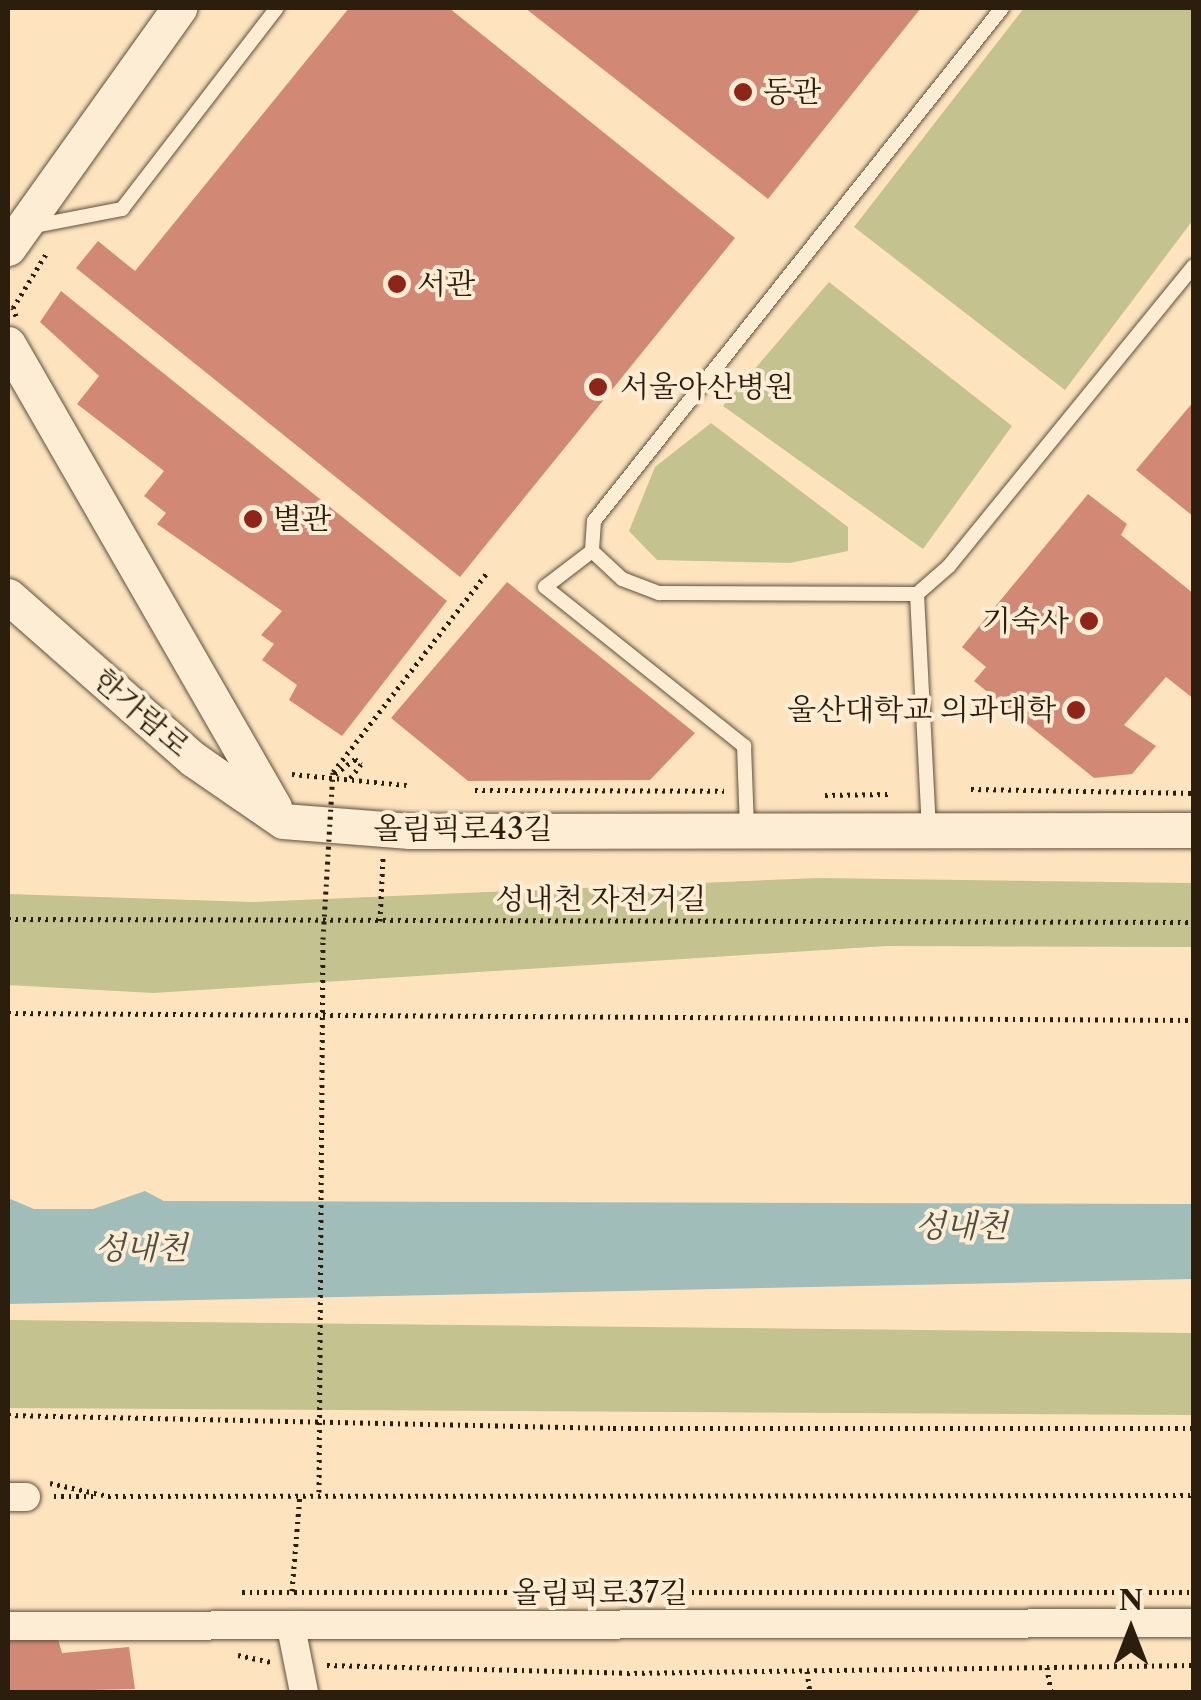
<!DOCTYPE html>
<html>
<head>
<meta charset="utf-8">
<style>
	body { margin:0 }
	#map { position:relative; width:1201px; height:1700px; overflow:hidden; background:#fde4bf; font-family:"Libre Caslon Text","Noto Serif KR",serif }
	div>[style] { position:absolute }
	.green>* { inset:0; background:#c4c28f }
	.water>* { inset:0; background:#a1bdba }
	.building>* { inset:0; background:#d18976 }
	.path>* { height:5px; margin-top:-2.5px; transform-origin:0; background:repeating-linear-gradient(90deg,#2c1e0d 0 2.5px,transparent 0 7.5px) }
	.roads { filter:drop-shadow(0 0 2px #60503a) drop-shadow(0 0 2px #60503a) }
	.service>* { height:14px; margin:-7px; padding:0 7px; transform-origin:7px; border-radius:7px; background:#feedd5 }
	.minor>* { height:28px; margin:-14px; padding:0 14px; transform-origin:14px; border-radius:14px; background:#feedd5 }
	.tertiary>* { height:35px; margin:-17.5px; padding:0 17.5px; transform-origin:17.5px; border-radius:17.5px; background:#feedd5 }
	.path-bridge>* { height:5px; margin-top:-2.5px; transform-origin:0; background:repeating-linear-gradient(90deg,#2c1e0d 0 2.5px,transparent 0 7.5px) }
	.dots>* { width:28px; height:28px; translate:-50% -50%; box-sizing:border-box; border:5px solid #feedd5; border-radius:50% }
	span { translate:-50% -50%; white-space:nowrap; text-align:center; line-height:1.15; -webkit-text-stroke:8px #feedd5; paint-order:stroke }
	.poi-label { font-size:30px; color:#2c1e0d }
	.left { translate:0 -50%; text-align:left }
	.right { translate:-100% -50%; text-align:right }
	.street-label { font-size:30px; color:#2c1e0d }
	.water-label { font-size:32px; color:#4f4e41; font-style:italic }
	.frame { position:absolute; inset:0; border:10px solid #2c1e0d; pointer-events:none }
	.north { position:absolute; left:1081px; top:1580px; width:100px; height:100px; -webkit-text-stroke:8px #feedd5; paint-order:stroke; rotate:0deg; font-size:28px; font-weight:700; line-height:40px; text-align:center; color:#2c1e0d }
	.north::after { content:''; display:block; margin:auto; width:35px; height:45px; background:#2c1e0d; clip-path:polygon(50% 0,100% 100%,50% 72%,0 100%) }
</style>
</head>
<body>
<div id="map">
	<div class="green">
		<div style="clip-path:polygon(1024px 8px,1193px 8px,1193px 220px,1065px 390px,854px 227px)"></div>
		<div style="clip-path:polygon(829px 282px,1012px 426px,923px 549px,723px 406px)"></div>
		<div style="clip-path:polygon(711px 423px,848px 527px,848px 551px,790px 563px,657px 560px,629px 531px,655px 467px)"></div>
		<div style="clip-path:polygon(818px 878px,1193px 883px,1193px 947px,886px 946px,153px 993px,8px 985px,8px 894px,252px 902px)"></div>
		<div style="clip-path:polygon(8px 1320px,1193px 1333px,1193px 1415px,8px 1408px)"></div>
	</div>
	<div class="water">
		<div style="clip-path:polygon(145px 1191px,164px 1201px,1193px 1204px,1193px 1279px,8px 1304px,8px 1198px,34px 1209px,93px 1209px)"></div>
	</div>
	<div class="building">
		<div style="clip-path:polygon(349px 8px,449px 8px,735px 238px,460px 577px,76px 268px,98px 241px,135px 271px)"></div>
		<div style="clip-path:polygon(525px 8px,921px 8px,768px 199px)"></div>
		<div style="clip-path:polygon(61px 291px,447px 601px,342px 736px,289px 700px,297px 685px,262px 660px,274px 644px,261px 635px,282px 611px,157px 524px,166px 513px,144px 496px,164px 471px,77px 404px,99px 376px,40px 322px)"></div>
		<div style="clip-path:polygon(1194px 401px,1194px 517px,1136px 470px)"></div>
		<div style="clip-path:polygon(1088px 494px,1127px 524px,1121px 535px,1194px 594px,1194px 699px,1166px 677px,1124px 725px,1156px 746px,1132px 774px,1094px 778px,974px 681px,986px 667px,962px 647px)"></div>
		<div style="clip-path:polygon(507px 582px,695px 733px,650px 780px,468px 781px,391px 718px)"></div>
		<div style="clip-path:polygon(58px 1639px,62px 1653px,129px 1647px,135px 1689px,8px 1692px,8px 1640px)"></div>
	</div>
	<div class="path">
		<div style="left:16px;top:316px;width:9px;rotate:-111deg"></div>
		<div style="left:13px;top:308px;width:63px;rotate:-58.6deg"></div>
		<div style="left:333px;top:772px;width:252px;rotate:-52.3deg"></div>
		<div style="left:292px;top:774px;width:116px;rotate:5.5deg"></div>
		<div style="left:335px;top:774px;width:25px;rotate:-37deg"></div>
		<div style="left:355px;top:759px;width:8px;rotate:40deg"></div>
		<div style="left:361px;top:764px;width:20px;rotate:127deg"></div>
		<div style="left:971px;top:789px;width:223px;rotate:1deg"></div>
		<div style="left:475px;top:790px;width:249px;rotate:0.2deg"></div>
		<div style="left:825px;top:795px;width:65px;rotate:-0.9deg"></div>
		<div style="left:8px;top:919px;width:1186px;rotate:0.14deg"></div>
		<div style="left:380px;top:921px;width:64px;rotate:-87.3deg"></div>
		<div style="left:8px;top:1013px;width:1186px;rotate:0.34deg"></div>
		<div style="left:8px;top:1415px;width:605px;rotate:1.23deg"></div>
		<div style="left:613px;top:1428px;width:581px"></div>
		<div style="left:50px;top:1483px;width:59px;rotate:12.6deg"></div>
		<div style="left:108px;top:1496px;width:1086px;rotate:-0.05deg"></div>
		<div style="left:54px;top:1496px;width:39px"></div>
		<div style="left:292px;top:1591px;width:97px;rotate:-85.3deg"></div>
		<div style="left:242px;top:1592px;width:951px"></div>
		<div style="left:238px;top:1655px;width:34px;rotate:12deg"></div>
		<div style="left:327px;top:1665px;width:300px;rotate:1.5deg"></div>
		<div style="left:627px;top:1673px;width:567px;rotate:-0.81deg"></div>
		<div style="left:1047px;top:1667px;width:25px;rotate:81deg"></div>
		<div style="left:807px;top:1671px;width:21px;rotate:82deg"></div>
	</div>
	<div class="roads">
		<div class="service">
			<div style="left:1002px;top:8px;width:655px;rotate:128.5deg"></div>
			<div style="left:594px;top:521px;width:30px;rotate:94deg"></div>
			<div style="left:592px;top:551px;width:41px;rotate:43deg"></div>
			<div style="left:622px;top:579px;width:40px;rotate:21deg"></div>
			<div style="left:659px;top:593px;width:258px;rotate:0.2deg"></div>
			<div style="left:917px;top:594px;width:43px;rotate:-41.2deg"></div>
			<div style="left:949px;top:566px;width:387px;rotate:-50.8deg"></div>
			<div style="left:29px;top:227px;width:95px;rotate:-11deg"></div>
			<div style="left:122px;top:209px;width:254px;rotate:-52.4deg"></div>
			<div style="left:592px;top:551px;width:59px;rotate:142.5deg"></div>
			<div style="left:545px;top:587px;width:255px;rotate:38.6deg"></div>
			<div style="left:744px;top:746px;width:81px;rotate:87.9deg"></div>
			<div style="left:917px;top:594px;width:234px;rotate:87.1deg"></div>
		</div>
		<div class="minor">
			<div style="left:8px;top:1497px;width:18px"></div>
			<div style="left:8px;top:1626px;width:1186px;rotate:-0.14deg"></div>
			<div style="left:291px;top:1627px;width:66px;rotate:78.7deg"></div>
		</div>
		<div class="tertiary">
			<div style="left:8px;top:248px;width:295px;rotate:-54.5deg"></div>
			<div style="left:8px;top:344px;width:534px;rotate:60.12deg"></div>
			<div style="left:8px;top:596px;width:247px;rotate:41.4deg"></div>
			<div style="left:193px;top:759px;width:109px;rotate:34.6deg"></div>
			<div style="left:283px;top:821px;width:127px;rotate:4.5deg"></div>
			<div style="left:410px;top:831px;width:784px;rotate:-0.07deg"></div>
		</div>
	</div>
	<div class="path-bridge">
		<div style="left:319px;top:1492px;width:553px;rotate:-89.59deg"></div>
		<div style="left:323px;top:939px;width:167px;rotate:-86.6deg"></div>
	</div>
	<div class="dots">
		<div style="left:743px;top:92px;background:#8f2418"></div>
		<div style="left:397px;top:284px;background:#8f2418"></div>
		<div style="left:598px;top:387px;background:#8f2418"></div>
		<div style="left:253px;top:519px;background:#8f2418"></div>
		<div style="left:1089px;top:621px;background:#8f2418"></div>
		<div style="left:1076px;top:710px;background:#8f2418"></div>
	</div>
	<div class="poi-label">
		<span class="left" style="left:763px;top:92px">동관</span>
		<span class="left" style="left:417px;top:284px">서관</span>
		<span class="left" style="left:620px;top:387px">서울아산병원</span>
		<span class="left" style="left:273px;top:519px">별관</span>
		<span class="right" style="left:1069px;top:621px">기숙사</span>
		<span class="right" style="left:1056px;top:710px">울산대학교 의과대학</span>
	</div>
	<div class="street-label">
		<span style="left:141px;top:713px;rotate:41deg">한가람로</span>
		<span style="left:463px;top:829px">올림픽로43길</span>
		<span style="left:601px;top:899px">성내천 자전거길</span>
		<span style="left:600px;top:1593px">올림픽로37길</span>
	</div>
	<div class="water-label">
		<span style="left:961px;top:1226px">성내천</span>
		<span style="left:141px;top:1248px">성내천</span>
	</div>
	<div class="frame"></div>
	<div class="north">N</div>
</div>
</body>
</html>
